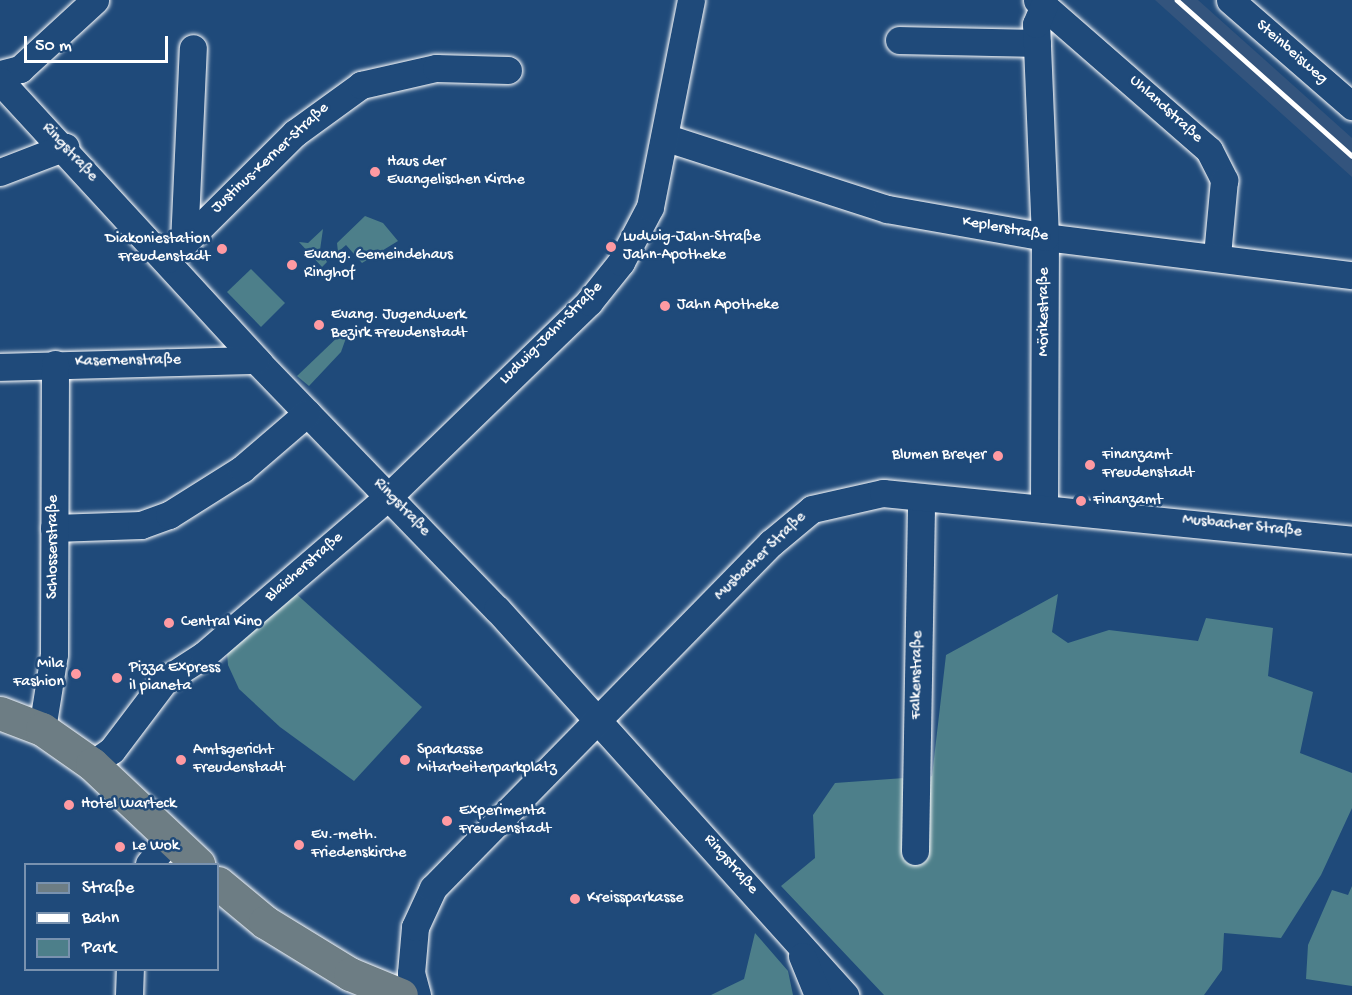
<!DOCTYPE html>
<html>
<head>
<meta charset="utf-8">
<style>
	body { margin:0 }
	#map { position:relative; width:1352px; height:995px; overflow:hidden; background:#1f4a7a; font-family:"Gochi Hand",sans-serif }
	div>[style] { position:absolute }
	.built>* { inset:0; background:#33547d }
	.green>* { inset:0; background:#4d7f8a }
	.roads { filter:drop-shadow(0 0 2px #fff) drop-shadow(0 0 2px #fff) }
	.minor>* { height:27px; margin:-13.5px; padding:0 13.5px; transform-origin:13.5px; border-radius:13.5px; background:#1f4a7a }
	.major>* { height:33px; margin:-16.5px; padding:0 16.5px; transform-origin:16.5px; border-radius:16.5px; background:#6d7d84 }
	.rail>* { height:4.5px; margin:-2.25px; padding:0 2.25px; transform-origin:2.25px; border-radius:2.25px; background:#fff }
	.dots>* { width:16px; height:16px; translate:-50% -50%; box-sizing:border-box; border:3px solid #1f4a7a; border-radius:50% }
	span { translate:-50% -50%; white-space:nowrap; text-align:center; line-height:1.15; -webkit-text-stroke:5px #1f4a7a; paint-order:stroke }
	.street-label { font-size:16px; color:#fff }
	.poi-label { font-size:16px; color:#fff }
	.left { translate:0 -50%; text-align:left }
	.right { translate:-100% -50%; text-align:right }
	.legend { position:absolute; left:24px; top:863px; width:195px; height:108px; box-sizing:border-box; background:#1f4a7a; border:2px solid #7992af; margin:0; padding:8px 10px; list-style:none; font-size:18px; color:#fff }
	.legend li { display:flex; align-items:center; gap:12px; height:30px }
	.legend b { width:30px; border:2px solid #7992af }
	.scale { position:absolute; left:24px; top:36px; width:144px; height:27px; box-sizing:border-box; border:3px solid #fff; border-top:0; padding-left:8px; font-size:18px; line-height:21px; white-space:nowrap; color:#fff; -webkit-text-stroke:4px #1f4a7a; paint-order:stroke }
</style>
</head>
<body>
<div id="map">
	<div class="built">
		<div style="clip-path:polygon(1155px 0,1198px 0,1352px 138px,1352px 177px)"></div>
	</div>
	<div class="green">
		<div style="clip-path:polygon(365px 216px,383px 223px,398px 241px,362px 263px,346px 245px,338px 252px,337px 243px)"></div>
		<div style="clip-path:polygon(323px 229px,320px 250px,327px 262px,322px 267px,299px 242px,308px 243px)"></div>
		<div style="clip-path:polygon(251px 269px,285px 303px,261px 327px,227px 292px)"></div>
		<div style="clip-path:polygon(342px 333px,346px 338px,341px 352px,309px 386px,297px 376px)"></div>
		<div style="clip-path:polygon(293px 591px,422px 707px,354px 781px,280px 727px,239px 689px,228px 665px,227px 653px)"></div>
		<div style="clip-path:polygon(1058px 594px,1052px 632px,1068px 643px,1109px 630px,1198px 641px,1206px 618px,1273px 628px,1268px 676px,1313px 692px,1300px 753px,1352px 773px,1352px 808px,1321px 875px,1281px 938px,1224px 933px,1222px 970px,1204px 995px,884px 995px,781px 886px,815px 858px,813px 815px,835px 783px,932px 776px,946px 655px)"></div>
		<div style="clip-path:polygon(1352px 886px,1352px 986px,1306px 979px,1308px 945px,1332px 890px,1348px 895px)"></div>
		<div style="clip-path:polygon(755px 933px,788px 971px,793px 995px,711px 995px,744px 979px)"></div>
	</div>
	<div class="roads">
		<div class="minor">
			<div style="left:1037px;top:0;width:228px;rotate:41.1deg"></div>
			<div style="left:1209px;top:150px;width:34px;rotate:63deg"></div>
			<div style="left:1224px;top:180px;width:75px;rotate:95.3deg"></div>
			<div style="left:1230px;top:0;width:162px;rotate:41deg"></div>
			<div style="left:899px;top:40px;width:138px;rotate:1.2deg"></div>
			<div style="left:0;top:74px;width:21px;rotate:-14deg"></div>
			<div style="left:20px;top:69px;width:102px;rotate:-42.6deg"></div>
			<div style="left:0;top:81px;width:384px;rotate:47.4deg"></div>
			<div style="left:260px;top:364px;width:341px;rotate:46deg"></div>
			<div style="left:497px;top:609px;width:520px;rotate:47.96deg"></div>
			<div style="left:667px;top:138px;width:231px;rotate:17.9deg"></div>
			<div style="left:887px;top:209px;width:160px;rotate:10deg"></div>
			<div style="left:1045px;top:237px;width:309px;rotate:7.1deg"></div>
			<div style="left:0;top:172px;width:70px;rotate:-21deg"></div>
			<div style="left:184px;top:243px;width:195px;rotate:-87.4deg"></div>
			<div style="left:168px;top:259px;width:179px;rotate:-44.8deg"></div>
			<div style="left:295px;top:133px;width:82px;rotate:-36deg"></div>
			<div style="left:361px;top:85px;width:77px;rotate:-12.8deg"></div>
			<div style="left:436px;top:68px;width:72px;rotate:1.6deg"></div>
			<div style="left:0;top:367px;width:256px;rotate:-1.6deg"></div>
			<div style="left:1044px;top:509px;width:272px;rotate:-89.8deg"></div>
			<div style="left:1045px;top:237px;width:213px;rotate:-92.4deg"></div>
			<div style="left:1036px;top:24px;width:21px;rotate:-67deg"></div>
			<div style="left:54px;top:528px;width:87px;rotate:-2deg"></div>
			<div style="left:141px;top:525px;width:30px;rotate:-20deg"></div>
			<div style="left:169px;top:515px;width:86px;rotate:-32.2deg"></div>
			<div style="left:242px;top:469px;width:86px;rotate:-40.7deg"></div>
			<div style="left:42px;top:729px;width:76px;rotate:-80.9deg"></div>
			<div style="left:54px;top:654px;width:290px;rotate:-89.8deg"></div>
			<div style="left:92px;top:764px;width:24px;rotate:-35deg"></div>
			<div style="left:112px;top:750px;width:88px;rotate:-52.9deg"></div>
			<div style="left:165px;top:680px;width:46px;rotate:-32.7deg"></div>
			<div style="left:204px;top:655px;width:245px;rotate:-40.7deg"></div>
			<div style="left:390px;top:495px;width:277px;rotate:-44.1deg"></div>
			<div style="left:589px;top:302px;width:51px;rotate:-51.3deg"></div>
			<div style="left:621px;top:262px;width:62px;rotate:-62.2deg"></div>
			<div style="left:650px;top:207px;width:211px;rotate:-78.8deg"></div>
			<div style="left:915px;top:851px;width:353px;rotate:-89deg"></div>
			<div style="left:149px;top:864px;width:34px;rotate:-50deg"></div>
			<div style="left:802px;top:956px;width:42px;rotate:67.7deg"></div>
			<div style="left:129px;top:995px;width:25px;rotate:-88deg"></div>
			<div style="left:417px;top:995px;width:23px;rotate:-105deg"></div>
			<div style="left:411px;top:973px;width:46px;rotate:-85deg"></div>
			<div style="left:415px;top:927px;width:43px;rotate:-65.2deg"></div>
			<div style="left:433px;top:888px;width:483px;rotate:-45.6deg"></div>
			<div style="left:771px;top:543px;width:53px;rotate:-39.7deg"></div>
			<div style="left:812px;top:509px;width:73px;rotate:-12.7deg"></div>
			<div style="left:883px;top:493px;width:471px;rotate:5.7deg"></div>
		</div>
		<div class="major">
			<div style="left:0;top:713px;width:45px;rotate:20.9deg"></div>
			<div style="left:42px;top:729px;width:61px;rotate:35deg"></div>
			<div style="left:92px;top:764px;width:146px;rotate:43.3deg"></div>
			<div style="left:218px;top:883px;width:61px;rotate:39.7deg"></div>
			<div style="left:265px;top:922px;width:100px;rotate:31.5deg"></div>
			<div style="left:350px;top:974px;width:55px;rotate:22.4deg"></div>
		</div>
	</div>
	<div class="rail">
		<div style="left:1177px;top:0;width:234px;rotate:41.7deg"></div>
	</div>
	<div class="dots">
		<div style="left:375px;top:172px;background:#ff9aa2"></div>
		<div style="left:611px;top:247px;background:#ff9aa2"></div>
		<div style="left:222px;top:249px;background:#ff9aa2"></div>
		<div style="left:292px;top:265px;background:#ff9aa2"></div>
		<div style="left:665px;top:306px;background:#ff9aa2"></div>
		<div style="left:319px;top:325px;background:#ff9aa2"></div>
		<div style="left:998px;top:456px;background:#ff9aa2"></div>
		<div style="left:1090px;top:465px;background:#ff9aa2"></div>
		<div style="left:1081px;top:501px;background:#ff9aa2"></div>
		<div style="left:169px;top:623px;background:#ff9aa2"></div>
		<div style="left:76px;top:674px;background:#ff9aa2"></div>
		<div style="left:117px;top:678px;background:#ff9aa2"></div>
		<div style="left:181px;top:760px;background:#ff9aa2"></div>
		<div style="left:405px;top:760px;background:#ff9aa2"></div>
		<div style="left:69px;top:805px;background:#ff9aa2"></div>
		<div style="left:447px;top:821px;background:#ff9aa2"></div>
		<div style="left:299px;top:845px;background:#ff9aa2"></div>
		<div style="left:120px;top:847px;background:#ff9aa2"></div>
		<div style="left:575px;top:899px;background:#ff9aa2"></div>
	</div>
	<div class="street-label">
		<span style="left:1291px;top:53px;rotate:41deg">Steinbeisweg</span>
		<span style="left:1165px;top:110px;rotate:42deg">Uhlandstraße</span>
		<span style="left:69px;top:153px;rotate:47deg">Ringstraße</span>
		<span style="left:271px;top:159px;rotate:-43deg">Justinus-Kerner-Straße</span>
		<span style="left:1005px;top:230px;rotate:10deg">Keplerstraße</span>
		<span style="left:1045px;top:312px;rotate:-90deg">Mörikestraße</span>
		<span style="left:552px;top:334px;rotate:-45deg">Ludwig-Jahn-Straße</span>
		<span style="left:128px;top:362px;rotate:-1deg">Kasernenstraße</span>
		<span style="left:401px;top:508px;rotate:46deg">Ringstraße</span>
		<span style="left:1242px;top:527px;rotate:6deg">Musbacher Straße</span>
		<span style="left:54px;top:547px;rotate:-90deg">Schlosserstraße</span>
		<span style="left:761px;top:557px;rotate:-44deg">Musbacher Straße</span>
		<span style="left:305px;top:568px;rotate:-41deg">Blaicherstraße</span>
		<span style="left:918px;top:675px;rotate:-89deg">Falkenstraße</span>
		<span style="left:730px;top:865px;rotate:49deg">Ringstraße</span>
	</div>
	<div class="poi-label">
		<span class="left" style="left:387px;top:172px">Haus der<br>Evangelischen Kirche</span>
		<span class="left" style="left:623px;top:247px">Ludwig-Jahn-Straße<br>Jahn-Apotheke</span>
		<span class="right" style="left:210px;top:249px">Diakoniestation<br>Freudenstadt</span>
		<span class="left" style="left:304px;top:265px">Evang. Gemeindehaus<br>Ringhof</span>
		<span class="left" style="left:677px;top:306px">Jahn Apotheke</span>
		<span class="left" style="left:331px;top:325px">Evang. Jugendwerk<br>Bezirk Freudenstadt</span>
		<span class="right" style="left:986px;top:456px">Blumen Breyer</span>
		<span class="left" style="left:1102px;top:465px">Finanzamt<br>Freudenstadt</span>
		<span class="left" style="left:1093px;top:501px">Finanzamt</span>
		<span class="left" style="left:181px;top:623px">Central Kino</span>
		<span class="right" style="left:64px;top:674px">Mila<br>Fashion</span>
		<span class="left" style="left:129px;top:678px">Pizza Express<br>il pianeta</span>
		<span class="left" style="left:193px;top:760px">Amtsgericht<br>Freudenstadt</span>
		<span class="left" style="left:417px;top:760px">Sparkasse<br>Mitarbeiterparkplatz</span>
		<span class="left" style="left:81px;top:805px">Hotel Warteck</span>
		<span class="left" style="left:459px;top:821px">Experimenta<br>Freudenstadt</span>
		<span class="left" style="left:311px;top:845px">Ev.-meth.<br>Friedenskirche</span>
		<span class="left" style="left:132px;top:847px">Le Wok</span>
		<span class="left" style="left:587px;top:899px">Kreissparkasse</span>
	</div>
	<ul class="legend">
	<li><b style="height:8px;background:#6d7d84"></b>Straße</li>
	<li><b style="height:8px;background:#fff"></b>Bahn</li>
	<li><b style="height:16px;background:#4d7f8a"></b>Park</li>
	</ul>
	<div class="scale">50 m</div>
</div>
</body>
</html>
